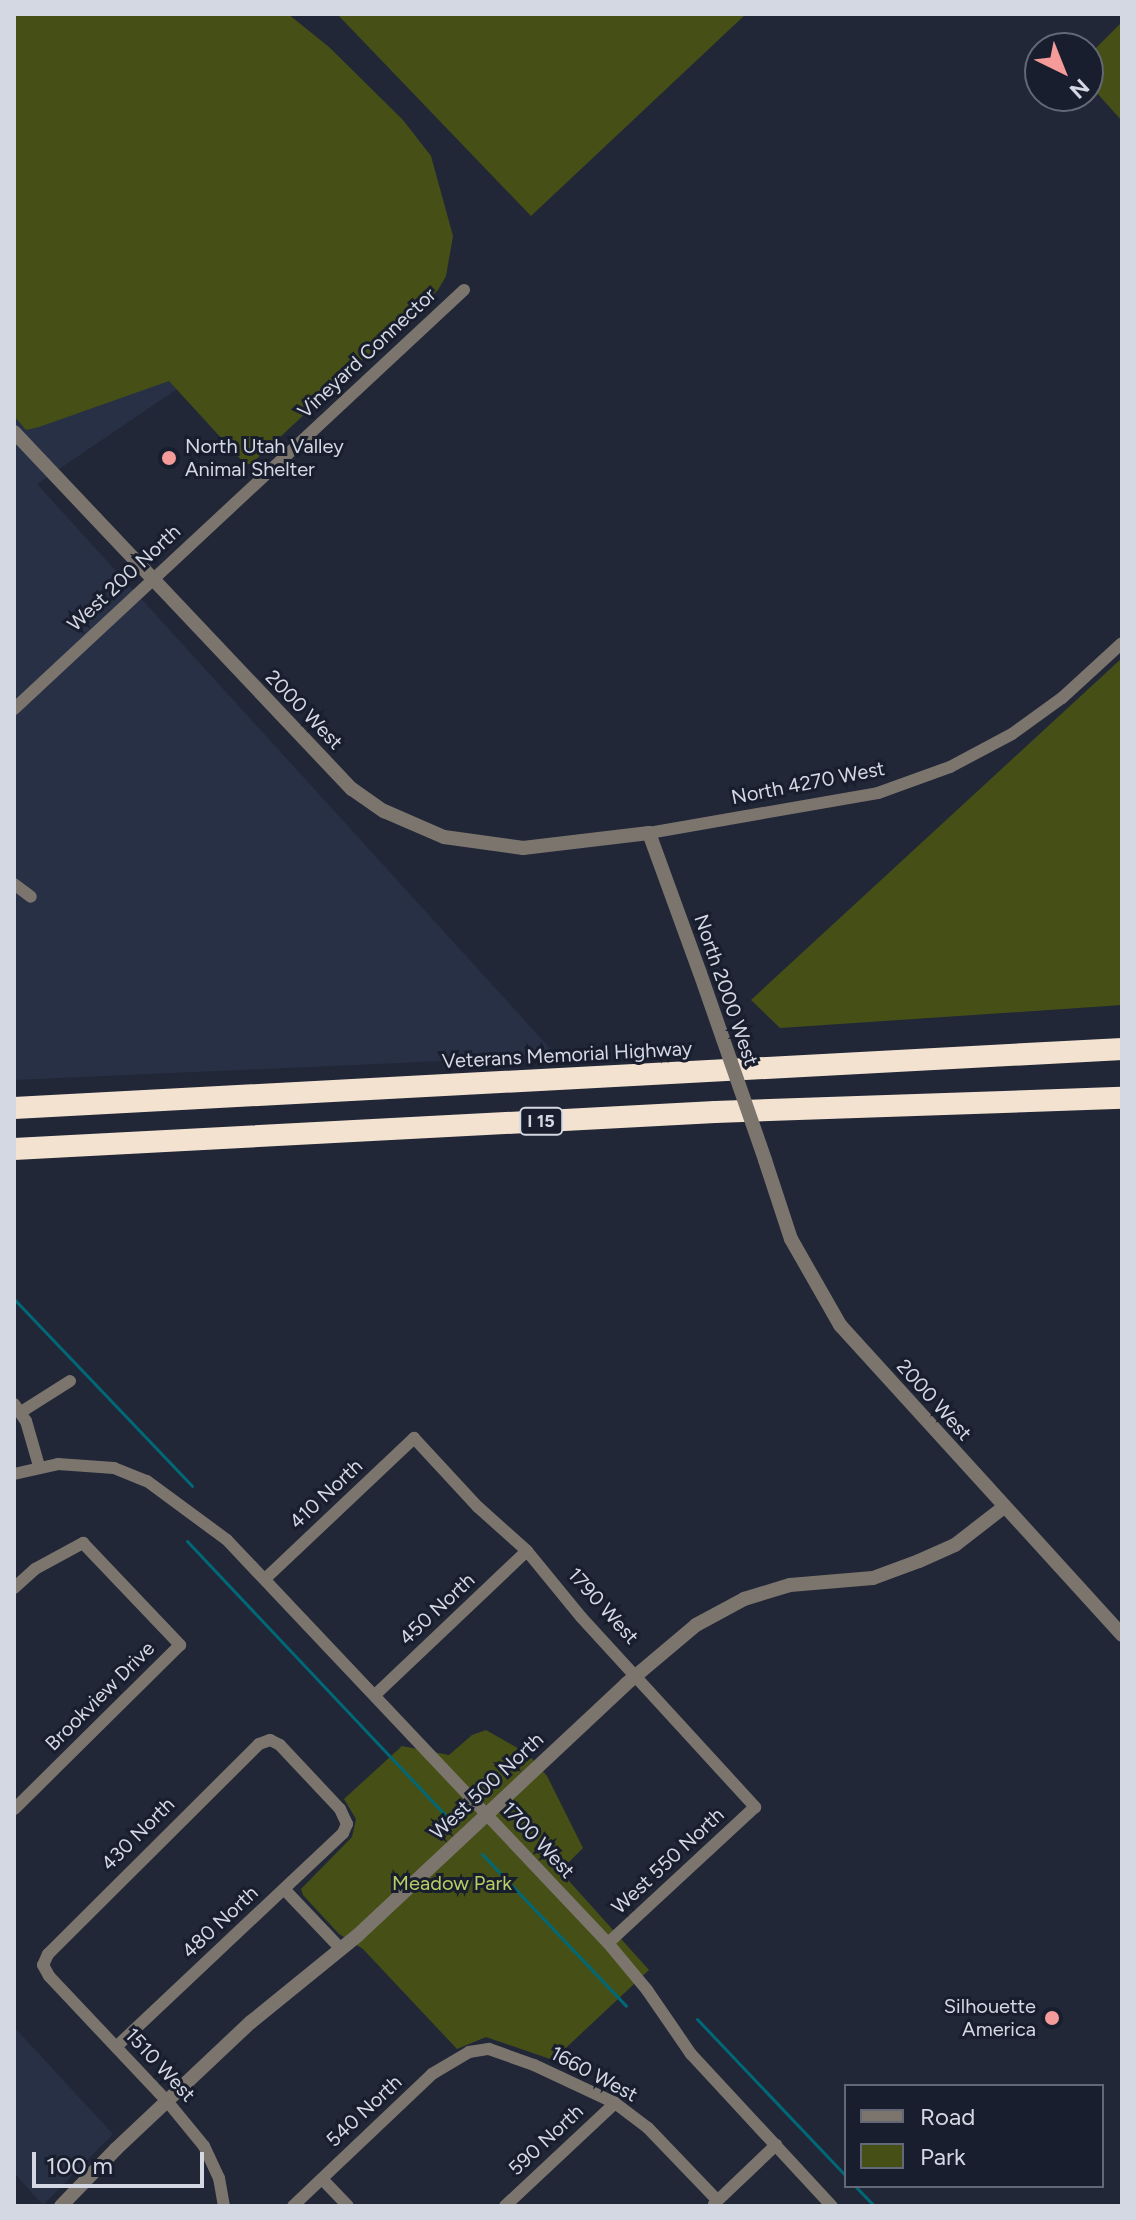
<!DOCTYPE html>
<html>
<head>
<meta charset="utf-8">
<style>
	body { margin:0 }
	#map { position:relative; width:1136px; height:2220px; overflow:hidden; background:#212737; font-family:Figtree,sans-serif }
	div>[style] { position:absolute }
	.built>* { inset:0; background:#283045 }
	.green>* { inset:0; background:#465016 }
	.stream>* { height:3px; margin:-1.5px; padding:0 1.5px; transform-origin:1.5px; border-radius:1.5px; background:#016877 }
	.minor>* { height:12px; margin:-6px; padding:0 6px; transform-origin:6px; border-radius:6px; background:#7c756e }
	.tertiary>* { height:14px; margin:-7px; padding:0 7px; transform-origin:7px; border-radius:7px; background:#7c756e }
	.motorway>* { height:22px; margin:-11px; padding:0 11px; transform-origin:11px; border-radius:11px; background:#f4e2d0 }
	.tertiary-bridge>* { height:14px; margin:-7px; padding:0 7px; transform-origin:7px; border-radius:7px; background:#7c756e }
	.dots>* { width:22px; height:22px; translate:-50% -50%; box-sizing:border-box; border:4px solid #181e2d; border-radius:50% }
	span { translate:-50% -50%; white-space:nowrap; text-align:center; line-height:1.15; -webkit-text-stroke:6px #181e2d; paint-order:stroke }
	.shield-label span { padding:2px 6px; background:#181e2d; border:2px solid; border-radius:6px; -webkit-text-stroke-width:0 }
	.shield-label { font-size:18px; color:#d4d8e3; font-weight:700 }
	.street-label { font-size:20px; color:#d4d8e3 }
	.poi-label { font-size:20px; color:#d4d8e3 }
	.left { translate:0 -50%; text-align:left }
	.right { translate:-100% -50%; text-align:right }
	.park-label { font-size:20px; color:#b8cd64 }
	.frame { position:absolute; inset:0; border:16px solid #d4d8e3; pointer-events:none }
	.legend { position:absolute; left:844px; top:2084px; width:260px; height:104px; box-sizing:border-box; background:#181e2d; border:2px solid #636876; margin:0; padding:10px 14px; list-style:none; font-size:24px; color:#d4d8e3 }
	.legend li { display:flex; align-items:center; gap:16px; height:40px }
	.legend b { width:40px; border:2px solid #636876 }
	.north { position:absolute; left:1024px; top:32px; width:80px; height:80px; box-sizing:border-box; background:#181e2d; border:2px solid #636876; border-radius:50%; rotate:137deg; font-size:22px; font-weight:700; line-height:32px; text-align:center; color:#d4d8e3 }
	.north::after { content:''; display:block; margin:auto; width:28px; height:36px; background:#f59b9a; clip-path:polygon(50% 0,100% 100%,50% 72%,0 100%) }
	.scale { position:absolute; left:32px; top:2152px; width:172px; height:36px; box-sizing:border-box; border:4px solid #d4d8e3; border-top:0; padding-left:10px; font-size:24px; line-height:28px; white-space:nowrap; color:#d4d8e3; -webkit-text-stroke:6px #181e2d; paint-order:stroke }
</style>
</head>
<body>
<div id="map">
	<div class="built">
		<div style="clip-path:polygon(14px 14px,295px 309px,37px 484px,557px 1056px,14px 1080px)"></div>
		<div style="clip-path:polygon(14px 2027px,113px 2134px,43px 2205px,14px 2173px)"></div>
	</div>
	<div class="green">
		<div style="clip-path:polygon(14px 14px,288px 14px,329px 47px,403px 120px,431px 156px,453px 236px,446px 276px,438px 290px,251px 464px,245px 464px,169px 381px,39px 427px,26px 430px,14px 416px)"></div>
		<div style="clip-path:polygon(337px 14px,746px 14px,531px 216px)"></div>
		<div style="clip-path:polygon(1122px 22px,1122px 121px,1088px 83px,1088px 56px)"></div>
		<div style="clip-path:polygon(1122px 658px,1122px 1005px,780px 1028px,751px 1000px)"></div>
		<div style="clip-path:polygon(486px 1730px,528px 1754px,547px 1776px,583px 1848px,560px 1871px,649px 1970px,553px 2060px,486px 2037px,457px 2049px,363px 1949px,339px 1934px,303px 1895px,301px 1889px,352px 1837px,356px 1819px,344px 1799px,402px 1746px,449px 1755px,472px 1735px)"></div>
	</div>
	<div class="stream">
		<div style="left:14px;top:1299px;width:258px;rotate:46.4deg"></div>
		<div style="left:187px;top:1541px;width:382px;rotate:46.7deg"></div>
		<div style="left:482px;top:1854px;width:209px;rotate:46.5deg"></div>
		<div style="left:697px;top:2019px;width:216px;rotate:46.5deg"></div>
		<div style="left:855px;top:2186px;width:28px;rotate:46deg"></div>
	</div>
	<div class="minor">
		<div style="left:14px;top:709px;width:615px;rotate:-42.96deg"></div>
		<div style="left:649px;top:833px;width:232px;rotate:-9.9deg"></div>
		<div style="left:878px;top:793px;width:77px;rotate:-19.9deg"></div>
		<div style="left:950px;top:767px;width:70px;rotate:-28deg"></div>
		<div style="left:1012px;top:734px;width:62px;rotate:-35.8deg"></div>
		<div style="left:1062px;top:698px;width:81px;rotate:-42.5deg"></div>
		<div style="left:14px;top:884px;width:21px;rotate:37deg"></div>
		<div style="left:14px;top:1404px;width:21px;rotate:55deg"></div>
		<div style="left:26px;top:1421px;width:47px;rotate:73.9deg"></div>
		<div style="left:21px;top:1412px;width:58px;rotate:-32.3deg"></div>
		<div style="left:14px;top:1474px;width:45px;rotate:-12.8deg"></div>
		<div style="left:58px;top:1464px;width:56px;rotate:4.1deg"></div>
		<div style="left:114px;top:1468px;width:35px;rotate:22deg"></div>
		<div style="left:147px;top:1481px;width:99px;rotate:36.4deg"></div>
		<div style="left:227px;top:1540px;width:555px;rotate:46.61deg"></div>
		<div style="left:608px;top:1943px;width:61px;rotate:50.3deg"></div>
		<div style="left:647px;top:1990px;width:78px;rotate:55.5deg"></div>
		<div style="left:691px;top:2054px;width:207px;rotate:47.2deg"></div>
		<div style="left:266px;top:1578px;width:204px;rotate:-43.4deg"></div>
		<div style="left:414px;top:1438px;width:94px;rotate:47.2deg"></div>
		<div style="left:478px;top:1507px;width:66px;rotate:41.9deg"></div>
		<div style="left:527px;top:1551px;width:85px;rotate:50.7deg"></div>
		<div style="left:581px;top:1617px;width:258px;rotate:47.5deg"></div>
		<div style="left:755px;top:1807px;width:200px;rotate:137.2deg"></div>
		<div style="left:14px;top:1588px;width:28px;rotate:-42deg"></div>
		<div style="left:35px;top:1569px;width:55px;rotate:-28.4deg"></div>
		<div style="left:83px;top:1543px;width:141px;rotate:46.4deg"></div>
		<div style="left:180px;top:1645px;width:233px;rotate:135.3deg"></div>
		<div style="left:375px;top:1695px;width:209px;rotate:-43.5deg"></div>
		<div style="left:284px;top:1889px;width:83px;rotate:46.5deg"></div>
		<div style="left:116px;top:2047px;width:312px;rotate:-43.3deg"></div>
		<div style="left:343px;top:1833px;width:10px;rotate:-66deg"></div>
		<div style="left:347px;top:1824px;width:17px;rotate:-115deg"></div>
		<div style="left:340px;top:1809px;width:88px;rotate:-133.2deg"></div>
		<div style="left:280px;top:1745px;width:11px;rotate:-153deg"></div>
		<div style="left:270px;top:1740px;width:12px;rotate:160deg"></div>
		<div style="left:259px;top:1744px;width:298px;rotate:135.1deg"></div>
		<div style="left:48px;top:1954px;width:12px;rotate:114deg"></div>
		<div style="left:43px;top:1965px;width:13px;rotate:61deg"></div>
		<div style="left:49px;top:1976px;width:172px;rotate:46.7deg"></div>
		<div style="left:167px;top:2101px;width:58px;rotate:50.6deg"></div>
		<div style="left:204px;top:2146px;width:35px;rotate:65deg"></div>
		<div style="left:219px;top:2178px;width:28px;rotate:80deg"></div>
		<div style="left:322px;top:2179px;width:37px;rotate:46deg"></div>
		<div style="left:714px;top:2204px;width:86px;rotate:-43.6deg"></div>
		<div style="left:293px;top:2206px;width:192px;rotate:-43.5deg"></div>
		<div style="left:432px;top:2074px;width:43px;rotate:-30.7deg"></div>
		<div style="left:469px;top:2052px;width:20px;rotate:-9deg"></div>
		<div style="left:489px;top:2049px;width:48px;rotate:19.6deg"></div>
		<div style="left:534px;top:2065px;width:89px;rotate:25.1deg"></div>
		<div style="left:615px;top:2103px;width:41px;rotate:37.1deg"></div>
		<div style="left:648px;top:2128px;width:100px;rotate:46.2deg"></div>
		<div style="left:505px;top:2206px;width:151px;rotate:-43.1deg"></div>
	</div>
	<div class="tertiary">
		<div style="left:14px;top:432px;width:492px;rotate:46.6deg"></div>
		<div style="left:352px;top:789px;width:39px;rotate:35deg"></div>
		<div style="left:384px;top:811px;width:65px;rotate:23.4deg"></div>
		<div style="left:444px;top:837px;width:80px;rotate:7.9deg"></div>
		<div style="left:523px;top:848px;width:127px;rotate:-6.8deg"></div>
		<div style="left:649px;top:833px;width:149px;rotate:70deg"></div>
		<div style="left:765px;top:1160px;width:83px;rotate:71.8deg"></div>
		<div style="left:791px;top:1239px;width:99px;rotate:60.3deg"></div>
		<div style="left:840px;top:1325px;width:419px;rotate:47.7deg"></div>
		<div style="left:61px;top:2206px;width:79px;rotate:-46deg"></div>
		<div style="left:116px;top:2149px;width:185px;rotate:-43.3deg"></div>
		<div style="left:251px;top:2022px;width:138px;rotate:-39.1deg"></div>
		<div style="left:358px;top:1935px;width:367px;rotate:-43.1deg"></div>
		<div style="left:626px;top:1684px;width:92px;rotate:-40.1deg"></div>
		<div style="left:696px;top:1625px;width:55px;rotate:-28.4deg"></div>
		<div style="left:744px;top:1599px;width:48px;rotate:-16.9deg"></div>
		<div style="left:790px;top:1585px;width:83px;rotate:-4.8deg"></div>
		<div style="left:873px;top:1578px;width:49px;rotate:-20.3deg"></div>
		<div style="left:919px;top:1561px;width:39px;rotate:-24deg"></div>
		<div style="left:955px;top:1545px;width:62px;rotate:-37.8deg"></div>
	</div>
	<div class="motorway">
		<div style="left:14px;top:1108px;width:1110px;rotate:-3.05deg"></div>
		<div style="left:14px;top:1149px;width:702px;rotate:-3.02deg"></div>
		<div style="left:715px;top:1112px;width:407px;rotate:-2deg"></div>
	</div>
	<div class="tertiary-bridge">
		<div style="left:700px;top:973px;width:198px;rotate:70.8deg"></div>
	</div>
	<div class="dots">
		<div style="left:169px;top:458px;background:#f59b9a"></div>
		<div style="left:1052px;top:2018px;background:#f59b9a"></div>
	</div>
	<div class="shield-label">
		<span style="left:541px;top:1121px">I 15</span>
	</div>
	<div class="street-label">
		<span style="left:367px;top:353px;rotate:-43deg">Vineyard Connector</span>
		<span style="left:124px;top:578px;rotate:-43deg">West 200 North</span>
		<span style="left:304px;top:710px;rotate:46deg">2000 West</span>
		<span style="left:808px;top:783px;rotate:-11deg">North 4270 West</span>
		<span style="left:726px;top:990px;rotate:71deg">North 2000 West</span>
		<span style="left:567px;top:1055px;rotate:-3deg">Veterans Memorial Highway</span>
		<span style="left:934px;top:1400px;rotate:48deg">2000 West</span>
		<span style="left:326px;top:1494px;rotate:-43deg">410 North</span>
		<span style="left:603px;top:1606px;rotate:48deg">1790 West</span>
		<span style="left:437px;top:1609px;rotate:-43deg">450 North</span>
		<span style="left:100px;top:1696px;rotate:-45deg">Brookview Drive</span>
		<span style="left:487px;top:1786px;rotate:-43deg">West 500 North</span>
		<span style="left:138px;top:1834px;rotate:-45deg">430 North</span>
		<span style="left:538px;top:1840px;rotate:47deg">1700 West</span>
		<span style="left:668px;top:1861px;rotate:-43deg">West 550 North</span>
		<span style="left:220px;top:1922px;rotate:-43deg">480 North</span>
		<span style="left:160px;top:2065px;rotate:47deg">1510 West</span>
		<span style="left:594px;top:2074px;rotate:28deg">1660 West</span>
		<span style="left:364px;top:2111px;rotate:-43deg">540 North</span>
		<span style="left:546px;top:2140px;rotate:-43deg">590 North</span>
	</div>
	<div class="poi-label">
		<span class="left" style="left:185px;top:458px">North Utah Valley<br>Animal Shelter</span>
		<span class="right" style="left:1036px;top:2018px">Silhouette<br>America</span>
	</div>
	<div class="park-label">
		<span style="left:452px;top:1883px">Meadow Park</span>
	</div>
	<div class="frame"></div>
	<ul class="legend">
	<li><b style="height:10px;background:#7c756e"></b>Road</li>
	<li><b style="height:22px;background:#465016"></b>Park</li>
	</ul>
	<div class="north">N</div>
	<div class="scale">100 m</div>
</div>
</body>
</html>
